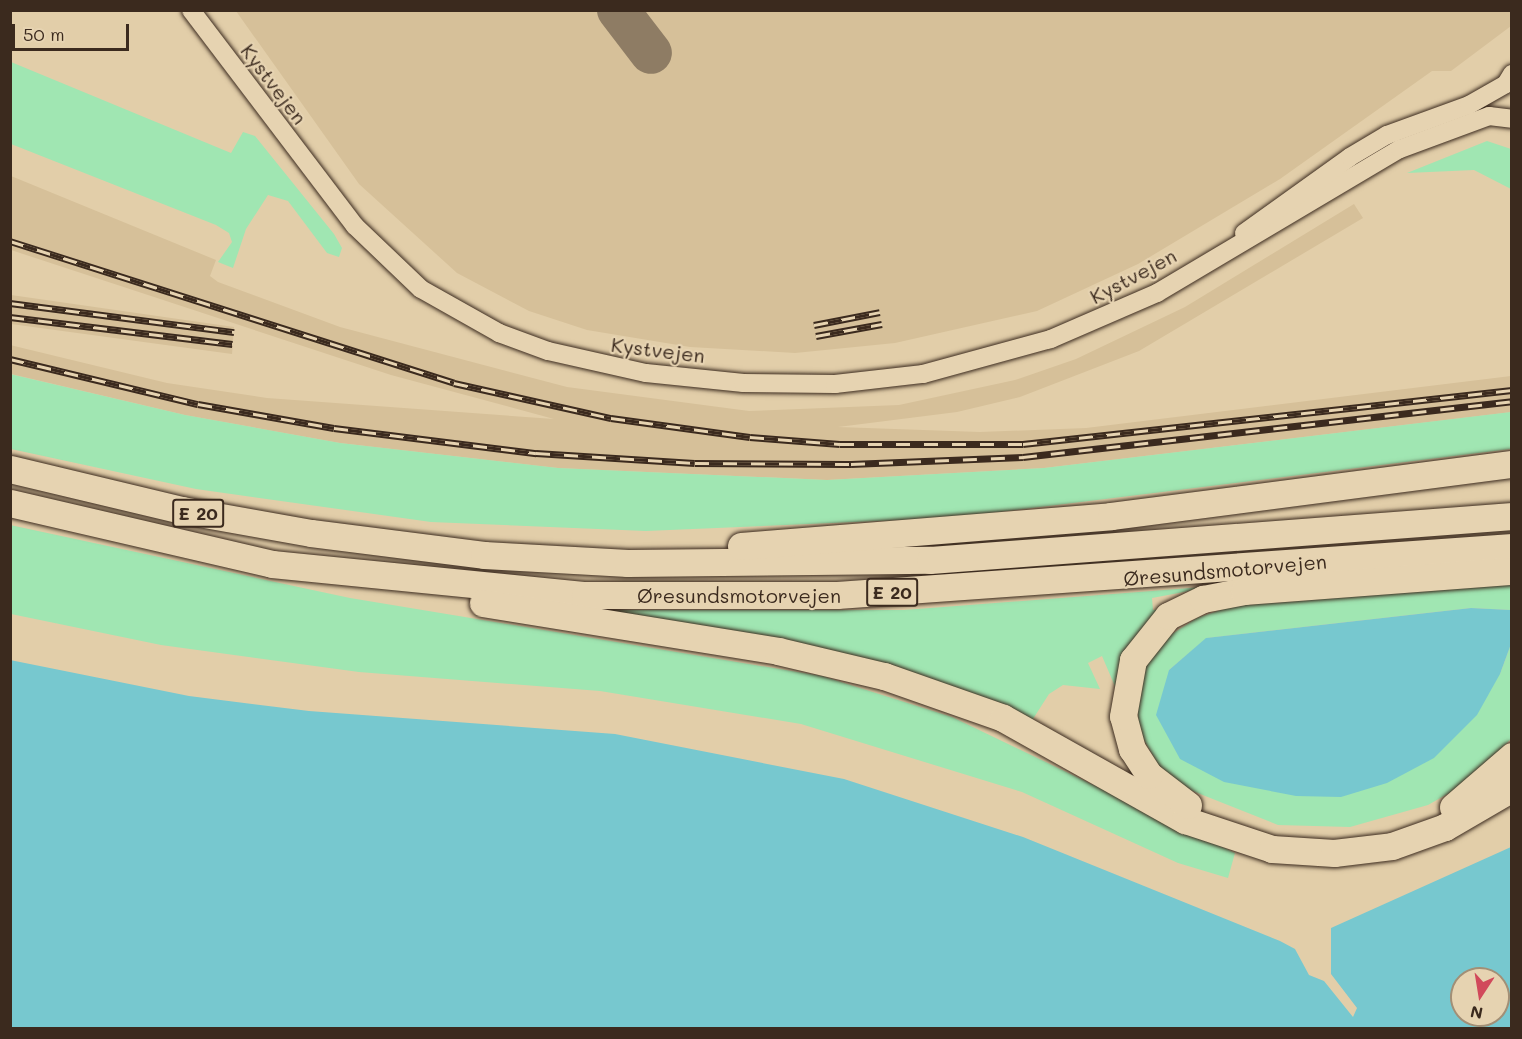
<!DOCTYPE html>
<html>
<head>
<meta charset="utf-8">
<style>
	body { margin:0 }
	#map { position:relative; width:1522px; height:1039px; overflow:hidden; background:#e2cea9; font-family:Mali,sans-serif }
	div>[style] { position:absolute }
	.built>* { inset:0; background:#d6c099 }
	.green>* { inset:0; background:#a0e6b2 }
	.water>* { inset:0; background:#77c8cf }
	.taxiway>* { height:42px; margin:-21px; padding:0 21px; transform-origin:21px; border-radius:21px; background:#8e7c64 }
	.roads { filter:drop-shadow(0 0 2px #3b2a1e) drop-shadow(0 0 2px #3b2a1e) }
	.tertiary>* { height:18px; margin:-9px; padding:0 9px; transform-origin:9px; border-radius:9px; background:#e6d3b1 }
	.motorway>* { height:27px; margin:-13.5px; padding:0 13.5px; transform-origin:13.5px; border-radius:13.5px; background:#e6d3b1 }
	.rail>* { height:7px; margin-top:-3.5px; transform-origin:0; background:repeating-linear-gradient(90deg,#e6d3b1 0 14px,#3b2a1e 0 28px); box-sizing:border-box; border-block:2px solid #3b2a1e }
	span { translate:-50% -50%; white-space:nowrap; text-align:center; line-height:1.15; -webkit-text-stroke:4.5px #e6d3b1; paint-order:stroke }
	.shield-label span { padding:2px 4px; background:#e6d3b1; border:2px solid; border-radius:4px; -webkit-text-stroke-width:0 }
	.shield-label { font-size:18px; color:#3b2a1e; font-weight:700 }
	.street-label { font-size:20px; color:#3b2a1e }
	.frame { position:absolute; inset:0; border:12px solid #3b2a1e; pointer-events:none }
	.north { position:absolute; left:1450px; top:967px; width:60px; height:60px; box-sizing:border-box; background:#e6d3b1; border:2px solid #a28f76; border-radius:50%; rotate:192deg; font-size:16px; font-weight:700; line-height:24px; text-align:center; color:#3b2a1e }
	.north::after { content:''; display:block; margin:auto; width:21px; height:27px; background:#d1495b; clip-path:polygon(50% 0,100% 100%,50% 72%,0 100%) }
	.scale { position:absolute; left:12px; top:24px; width:117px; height:27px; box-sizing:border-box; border:3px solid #3b2a1e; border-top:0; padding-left:8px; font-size:18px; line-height:21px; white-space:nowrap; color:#3b2a1e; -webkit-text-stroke:4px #e6d3b1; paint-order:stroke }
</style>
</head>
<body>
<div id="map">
	<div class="built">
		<div style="clip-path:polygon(1511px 10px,1511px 26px,1451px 71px,1432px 71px,1280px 179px,1138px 264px,1037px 311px,895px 343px,795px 353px,690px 347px,587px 330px,529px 311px,457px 273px,359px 184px,236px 11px)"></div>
		<div style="clip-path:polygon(11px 176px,216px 260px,210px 276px,218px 282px,340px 327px,567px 387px,749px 411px,899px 405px,1015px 380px,1076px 359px,1185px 307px,1354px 204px,1363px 218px,1139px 351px,1020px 397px,957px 412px,838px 427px,980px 432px,1086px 428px,1511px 376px,1512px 412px,1044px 468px,827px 480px,558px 468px,340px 443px,185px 415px,11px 374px,10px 345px,167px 383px,267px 398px,554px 419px,391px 375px,11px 250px)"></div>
		<div style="clip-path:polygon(11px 295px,234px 327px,232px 354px,11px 324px)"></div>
	</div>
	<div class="green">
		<div style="clip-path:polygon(11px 62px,231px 153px,243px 132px,255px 136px,334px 234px,342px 248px,339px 257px,327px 253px,288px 201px,268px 195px,246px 229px,233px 268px,218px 262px,232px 242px,229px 233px,216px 225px,11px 144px)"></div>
		<div style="clip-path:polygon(1487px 141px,1511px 149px,1511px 189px,1474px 170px,1407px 173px)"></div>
		<div style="clip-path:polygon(10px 374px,185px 415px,340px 443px,558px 468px,827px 480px,1044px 468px,1511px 412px,1511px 449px,950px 518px,646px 531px,431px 522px,196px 489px,11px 449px)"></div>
		<div style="clip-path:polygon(10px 525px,350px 598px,822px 676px,952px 717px,1235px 853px,1228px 878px,1178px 863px,1022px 792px,801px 724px,600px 691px,359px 672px,161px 645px,11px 614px)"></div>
		<div style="clip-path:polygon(1511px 584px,1511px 610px,1471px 608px,1207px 638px,1169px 670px,1500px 674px,1511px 644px,1511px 739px,1465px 784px,1428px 805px,1350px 827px,1278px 825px,1180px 786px,1159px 766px,1140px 733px,1136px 696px,1146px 663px,1164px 639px,1197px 618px,1232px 606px)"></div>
		<div style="clip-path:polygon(1216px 586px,1152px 598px,1153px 610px,1169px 608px,1117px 691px,1102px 656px,1088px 663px,1100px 689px,1063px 685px,1049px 694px,1031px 722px,593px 610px,904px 610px)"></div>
	</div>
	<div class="water">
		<div style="clip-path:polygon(1471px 608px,1511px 610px,1511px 644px,1500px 674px,1477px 715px,1434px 758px,1387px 783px,1341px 797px,1296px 796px,1224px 782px,1180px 759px,1156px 715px,1169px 670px,1206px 638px)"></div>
		<div style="clip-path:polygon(evenodd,10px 660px,189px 696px,309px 711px,615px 734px,844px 779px,1023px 837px,1280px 941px,1295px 949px,1309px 975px,1324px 981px,1353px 1017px,1357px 1008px,1331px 974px,1331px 928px,1511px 847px,1511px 1028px,11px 1028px,10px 660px,1462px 979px,1498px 979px,1498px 1015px,1462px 1015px,1462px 979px)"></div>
	</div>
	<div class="taxiway">
		<div style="left:618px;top:10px;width:54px;rotate:52.5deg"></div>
	</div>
	<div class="roads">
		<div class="tertiary">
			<div style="left:191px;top:10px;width:271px;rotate:52.8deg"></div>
			<div style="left:355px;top:226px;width:91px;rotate:43.7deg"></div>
			<div style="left:421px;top:289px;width:90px;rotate:29.4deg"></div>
			<div style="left:499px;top:333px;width:52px;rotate:20.2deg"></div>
			<div style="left:548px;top:351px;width:100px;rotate:12.7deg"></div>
			<div style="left:646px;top:373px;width:98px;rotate:5.9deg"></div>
			<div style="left:743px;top:383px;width:92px;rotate:0.6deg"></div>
			<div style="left:835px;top:384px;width:89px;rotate:-6.5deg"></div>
			<div style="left:923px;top:374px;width:133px;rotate:-15.3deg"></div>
			<div style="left:1051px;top:339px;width:116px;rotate:-23.5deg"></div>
			<div style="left:1157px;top:293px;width:282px;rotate:-30.7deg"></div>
			<div style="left:1400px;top:149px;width:95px;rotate:-20.3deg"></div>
			<div style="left:1489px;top:116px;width:23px;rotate:7deg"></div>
			<div style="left:1244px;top:233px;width:130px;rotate:-35.6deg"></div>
			<div style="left:1350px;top:157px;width:43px;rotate:-30.7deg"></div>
			<div style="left:1387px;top:135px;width:87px;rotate:-20.1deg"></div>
			<div style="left:1469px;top:105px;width:43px;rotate:-29.6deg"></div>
			<div style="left:1506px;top:84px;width:12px;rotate:-59deg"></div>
		</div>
		<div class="motorway">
			<div style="left:10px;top:469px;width:177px;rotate:13.4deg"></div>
			<div style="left:182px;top:510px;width:131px;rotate:10.1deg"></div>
			<div style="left:311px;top:533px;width:174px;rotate:7.2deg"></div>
			<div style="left:484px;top:555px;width:144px;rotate:3.2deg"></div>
			<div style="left:628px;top:563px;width:302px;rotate:-0.6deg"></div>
			<div style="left:930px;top:560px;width:584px;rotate:-4.32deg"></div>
			<div style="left:10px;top:503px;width:269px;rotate:13.1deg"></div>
			<div style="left:272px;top:564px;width:315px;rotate:5.7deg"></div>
			<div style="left:585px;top:595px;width:252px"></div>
			<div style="left:837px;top:595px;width:677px;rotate:-4.07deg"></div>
			<div style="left:741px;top:546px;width:371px;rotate:-4.6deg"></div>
			<div style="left:1111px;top:516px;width:404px;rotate:-7.4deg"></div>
			<div style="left:483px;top:603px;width:299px;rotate:9.2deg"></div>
			<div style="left:778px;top:651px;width:109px;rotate:13.3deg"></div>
			<div style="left:884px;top:676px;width:126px;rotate:19.4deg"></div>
			<div style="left:1003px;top:718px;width:209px;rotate:29.3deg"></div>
			<div style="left:1185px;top:820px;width:92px;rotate:18.4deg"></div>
			<div style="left:1272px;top:849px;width:62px;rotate:3.7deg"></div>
			<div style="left:1334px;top:853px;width:58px;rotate:-6.9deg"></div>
			<div style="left:1392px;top:846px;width:56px;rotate:-19.7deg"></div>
			<div style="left:1445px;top:827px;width:78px;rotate:-30.2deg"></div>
			<div style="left:1188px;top:805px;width:49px;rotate:-142.4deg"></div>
			<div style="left:1149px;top:775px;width:31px;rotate:-123deg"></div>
			<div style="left:1132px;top:749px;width:34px;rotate:-105deg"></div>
			<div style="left:1123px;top:716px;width:57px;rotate:-79.9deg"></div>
			<div style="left:1133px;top:660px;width:56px;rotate:-51.5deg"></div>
			<div style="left:1168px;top:616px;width:39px;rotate:-26deg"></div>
			<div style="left:1203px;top:599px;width:42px;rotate:-11deg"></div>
			<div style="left:1244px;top:591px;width:269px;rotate:-4.3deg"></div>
			<div style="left:1453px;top:807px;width:78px;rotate:-40.8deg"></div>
		</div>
	</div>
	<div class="rail">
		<div style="left:10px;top:241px;width:466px;rotate:17.7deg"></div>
		<div style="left:454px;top:383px;width:161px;rotate:12.6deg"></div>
		<div style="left:611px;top:418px;width:140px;rotate:7.8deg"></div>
		<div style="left:750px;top:437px;width:90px;rotate:4.4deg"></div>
		<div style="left:840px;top:444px;width:183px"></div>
		<div style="left:1023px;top:444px;width:492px;rotate:-6.3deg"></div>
		<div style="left:10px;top:303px;width:226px;rotate:7.4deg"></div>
		<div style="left:10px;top:317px;width:224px;rotate:6.9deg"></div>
		<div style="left:814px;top:325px;width:67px;rotate:-11.1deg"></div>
		<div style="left:816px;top:336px;width:67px;rotate:-10.3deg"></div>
		<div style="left:10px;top:359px;width:193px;rotate:13.5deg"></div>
		<div style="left:198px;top:404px;width:138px;rotate:10deg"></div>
		<div style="left:334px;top:428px;width:204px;rotate:7.1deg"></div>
		<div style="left:536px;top:453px;width:159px;rotate:3.6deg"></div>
		<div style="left:695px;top:463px;width:156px;rotate:0.4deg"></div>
		<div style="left:851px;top:464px;width:172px;rotate:-2.3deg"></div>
		<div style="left:1023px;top:457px;width:492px;rotate:-6.5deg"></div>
	</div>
	<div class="shield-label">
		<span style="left:198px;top:513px">E 20</span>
		<span style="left:892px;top:592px">E 20</span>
	</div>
	<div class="street-label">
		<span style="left:274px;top:84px;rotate:53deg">Kystvejen</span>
		<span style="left:1133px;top:276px;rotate:-28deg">Kystvejen</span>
		<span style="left:658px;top:350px;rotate:7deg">Kystvejen</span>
		<span style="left:1225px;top:570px;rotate:-5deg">Øresundsmotorvejen</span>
		<span style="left:739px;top:595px">Øresundsmotorvejen</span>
	</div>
	<div class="frame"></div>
	<div class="north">N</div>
	<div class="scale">50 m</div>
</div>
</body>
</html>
